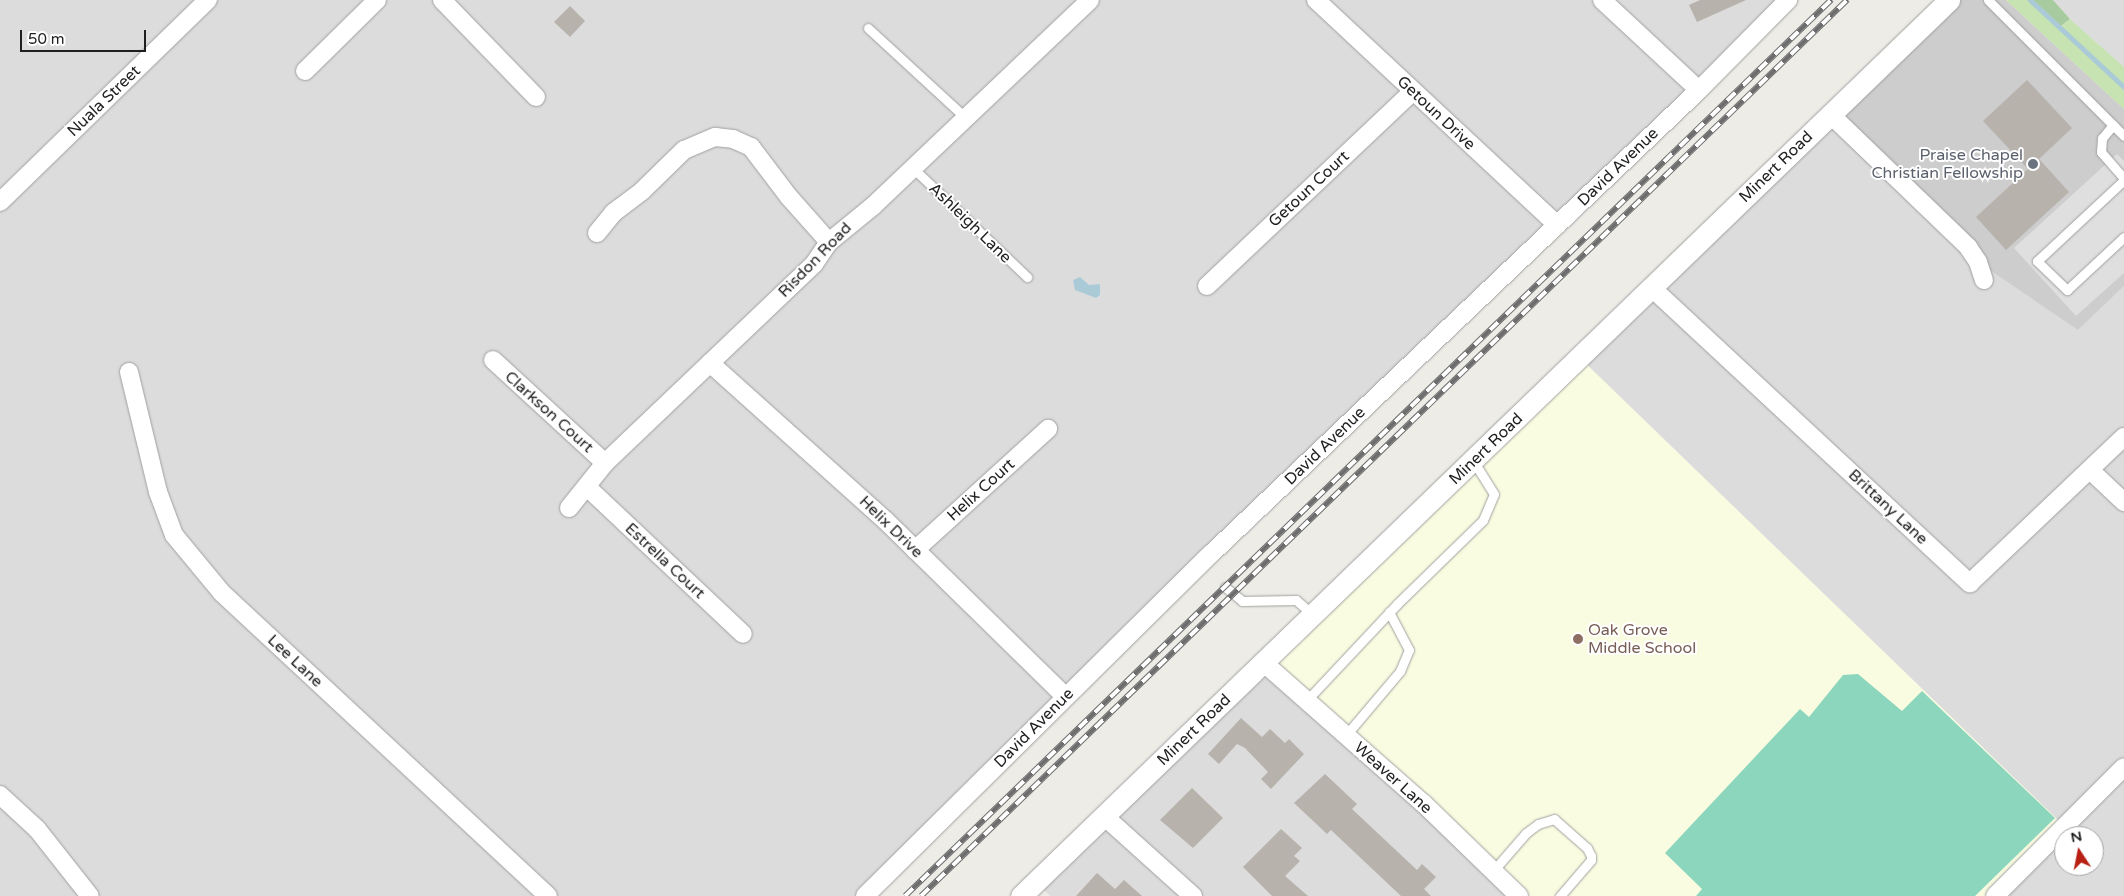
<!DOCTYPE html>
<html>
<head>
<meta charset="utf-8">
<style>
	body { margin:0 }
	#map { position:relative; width:2124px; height:896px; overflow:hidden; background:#eeece6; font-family:"Varela Round",sans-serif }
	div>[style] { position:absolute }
	.residential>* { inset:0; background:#dddcdc }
	.education>* { inset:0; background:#fafce1 }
	.religious>* { inset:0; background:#cdcdcd }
	.grass>* { inset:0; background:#c6e3b1 }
	.forest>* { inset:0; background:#a8ca9f }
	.pitch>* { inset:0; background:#8cd6be }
	.parking>* { inset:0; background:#dfdfdf }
	.water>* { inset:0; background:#abcad8 }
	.stream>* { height:5px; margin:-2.5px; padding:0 2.5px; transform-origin:2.5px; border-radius:2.5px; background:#abcad8 }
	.building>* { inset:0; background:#b7b2ac }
	.roads { filter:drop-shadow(0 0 1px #a0a0a0) drop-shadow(0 0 1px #a0a0a0) }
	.service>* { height:9px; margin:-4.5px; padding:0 4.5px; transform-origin:4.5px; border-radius:4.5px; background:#fff }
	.minor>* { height:18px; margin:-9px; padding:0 9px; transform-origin:9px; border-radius:9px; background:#fff }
	.tertiary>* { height:21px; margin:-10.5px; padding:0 10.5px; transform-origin:10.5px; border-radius:10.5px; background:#fff }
	.rail>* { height:5.5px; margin-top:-2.75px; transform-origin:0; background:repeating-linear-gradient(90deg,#fff 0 11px,#6d6d6d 0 22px); box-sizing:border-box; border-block:1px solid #6d6d6d }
	.dots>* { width:14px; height:14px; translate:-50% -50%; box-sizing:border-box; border:2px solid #fff; border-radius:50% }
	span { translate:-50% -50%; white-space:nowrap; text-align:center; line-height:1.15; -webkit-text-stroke:4px #fff; paint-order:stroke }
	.street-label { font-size:16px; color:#1f1f1f }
	.worship-label { font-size:16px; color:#5b616d }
	.right { translate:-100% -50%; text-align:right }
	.education-label { font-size:16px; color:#785e54 }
	.left { translate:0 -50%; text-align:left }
	.north { position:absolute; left:2054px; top:826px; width:50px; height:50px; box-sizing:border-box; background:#fff; border:1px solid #a5a5a5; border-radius:50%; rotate:349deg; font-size:14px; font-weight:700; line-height:20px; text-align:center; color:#1f1f1f }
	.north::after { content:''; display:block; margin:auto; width:18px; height:22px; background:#b92014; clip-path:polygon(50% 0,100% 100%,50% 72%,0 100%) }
	.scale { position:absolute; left:20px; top:30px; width:126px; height:22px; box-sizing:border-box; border:2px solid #1f1f1f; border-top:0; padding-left:6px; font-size:15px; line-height:18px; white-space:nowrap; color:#1f1f1f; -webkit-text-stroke:4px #fff; paint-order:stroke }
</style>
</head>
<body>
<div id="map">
	<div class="residential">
		<div style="clip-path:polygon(0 0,1788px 0,865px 896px,0 896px)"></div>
		<div style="clip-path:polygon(2053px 0,2124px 0,2124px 67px,2070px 19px)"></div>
		<div style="clip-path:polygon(evenodd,1830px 114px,2078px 330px,2124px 286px,2124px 896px,1995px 896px,2065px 827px,1580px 358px,1830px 114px,2064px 836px,2094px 836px,2094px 866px,2064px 866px,2064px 836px)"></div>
		<div style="clip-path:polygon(1264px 663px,1519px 896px,1050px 896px,1036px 882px)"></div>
	</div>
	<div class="education">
		<div style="clip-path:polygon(1580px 358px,2065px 827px,1995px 896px,1519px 896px,1264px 663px)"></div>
	</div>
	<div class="religious">
		<div style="clip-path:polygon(1949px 0,2006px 0,2124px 109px,2124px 286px,2078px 330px,1978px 262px,1830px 114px)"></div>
	</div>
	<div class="grass">
		<div style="clip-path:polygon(2006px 0,2030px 0,2058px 28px,2070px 19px,2124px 67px,2124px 109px)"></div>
	</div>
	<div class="forest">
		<div style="clip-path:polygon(2030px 0,2053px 0,2070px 19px,2058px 28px)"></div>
	</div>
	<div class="pitch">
		<div style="clip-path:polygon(1858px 674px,1902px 711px,1922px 691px,2055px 818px,1975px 896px,1696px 896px,1702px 889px,1665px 853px,1800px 709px,1809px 717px,1843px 675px)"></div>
	</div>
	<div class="parking">
		<div style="clip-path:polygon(2117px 154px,2124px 161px,2124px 273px,2076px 316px,2014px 248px)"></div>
	</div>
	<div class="water">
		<div style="clip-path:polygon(1080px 277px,1089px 285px,1100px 284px,1100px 295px,1096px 298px,1075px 290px,1073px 280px)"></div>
	</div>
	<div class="stream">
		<div style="left:2030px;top:0;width:128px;rotate:42.8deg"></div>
	</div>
	<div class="building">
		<div style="clip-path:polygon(1700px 0,1746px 0,1697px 22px,1689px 5px)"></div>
		<div style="clip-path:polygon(570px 6px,585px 21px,570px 37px,554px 22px)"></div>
		<div style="clip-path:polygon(2027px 80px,2072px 128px,2039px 159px,2069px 192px,2006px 250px,1976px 217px,2028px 169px,1983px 121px)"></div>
		<div style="clip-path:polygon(1241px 718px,1262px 737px,1270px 729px,1285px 743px,1289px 739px,1304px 754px,1271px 789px,1261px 779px,1268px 772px,1245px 748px,1237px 744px,1219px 764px,1208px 754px)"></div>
		<div style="clip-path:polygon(1325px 774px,1357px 804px,1352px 809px,1417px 870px,1422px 864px,1436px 877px,1424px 889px,1431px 896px,1401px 896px,1331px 830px,1327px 834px,1294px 803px)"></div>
		<div style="clip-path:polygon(1192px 788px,1223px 818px,1193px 848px,1160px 820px)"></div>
		<div style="clip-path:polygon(1281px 829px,1302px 848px,1294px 856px,1300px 861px,1285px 876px,1308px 896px,1272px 896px,1243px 867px)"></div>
		<div style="clip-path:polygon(1097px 873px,1115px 889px,1124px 880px,1142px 896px,1076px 896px)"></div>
	</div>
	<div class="roads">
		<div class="service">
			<div style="left:1988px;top:0;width:192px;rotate:45deg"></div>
			<div style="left:868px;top:28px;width:133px;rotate:42.6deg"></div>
			<div style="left:2113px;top:125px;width:17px;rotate:130deg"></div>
			<div style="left:2102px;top:138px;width:14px;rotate:94deg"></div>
			<div style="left:2101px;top:152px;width:35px;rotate:49deg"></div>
			<div style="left:913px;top:168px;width:158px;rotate:43.7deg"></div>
			<div style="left:2124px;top:180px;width:119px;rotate:137deg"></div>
			<div style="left:2037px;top:261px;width:42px;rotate:44deg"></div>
			<div style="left:2067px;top:290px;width:78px;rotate:-42.9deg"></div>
			<div style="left:1225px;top:587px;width:22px;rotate:39deg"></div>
			<div style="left:1242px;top:601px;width:54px;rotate:-1.1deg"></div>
			<div style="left:1296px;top:600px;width:23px;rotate:41deg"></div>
			<div style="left:1306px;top:701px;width:133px;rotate:-46.8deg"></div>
			<div style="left:1397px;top:604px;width:120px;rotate:-44.3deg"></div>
			<div style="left:1483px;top:520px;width:28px;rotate:-67deg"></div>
			<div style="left:1494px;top:494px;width:40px;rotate:-122deg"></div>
			<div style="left:1346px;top:735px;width:84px;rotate:-49.8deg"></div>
			<div style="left:1400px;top:671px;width:23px;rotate:-67deg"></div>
			<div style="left:1409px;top:650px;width:43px;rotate:-117.8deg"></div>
			<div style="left:1493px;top:871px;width:50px;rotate:-49deg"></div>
			<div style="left:1526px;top:833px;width:15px;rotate:-37deg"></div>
			<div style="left:1538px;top:824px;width:17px;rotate:-17deg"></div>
			<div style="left:1554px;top:819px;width:44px;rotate:41.3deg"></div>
			<div style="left:1587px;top:848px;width:9px;rotate:63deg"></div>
			<div style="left:1591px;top:856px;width:4px;rotate:90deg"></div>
			<div style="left:1591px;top:860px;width:48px;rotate:130.7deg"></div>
		</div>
		<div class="minor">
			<div style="left:442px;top:0;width:135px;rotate:45.9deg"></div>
			<div style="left:1316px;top:0;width:330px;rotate:43deg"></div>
			<div style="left:1602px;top:0;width:132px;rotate:42.9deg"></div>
			<div style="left:305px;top:71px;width:101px;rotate:-44.6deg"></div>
			<div style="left:1830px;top:114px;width:192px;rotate:43.9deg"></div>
			<div style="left:1968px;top:247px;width:18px;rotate:56deg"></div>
			<div style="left:1978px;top:262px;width:19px;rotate:72deg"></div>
			<div style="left:0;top:202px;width:290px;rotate:-44.2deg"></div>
			<div style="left:597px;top:233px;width:26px;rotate:-51deg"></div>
			<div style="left:613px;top:213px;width:36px;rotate:-37deg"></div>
			<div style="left:642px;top:191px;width:59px;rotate:-44.3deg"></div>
			<div style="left:684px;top:150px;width:34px;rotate:-23deg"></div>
			<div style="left:715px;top:137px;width:18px;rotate:6deg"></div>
			<div style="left:733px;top:139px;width:20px;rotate:24deg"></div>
			<div style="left:751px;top:147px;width:63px;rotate:52.8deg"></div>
			<div style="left:789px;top:197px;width:60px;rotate:48.4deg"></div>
			<div style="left:1207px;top:286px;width:282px;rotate:-43.4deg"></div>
			<div style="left:1652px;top:288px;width:434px;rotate:42.9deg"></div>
			<div style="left:1970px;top:583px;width:212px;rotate:-43.5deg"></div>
			<div style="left:493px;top:360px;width:152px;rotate:42.6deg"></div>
			<div style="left:710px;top:363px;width:235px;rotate:41.9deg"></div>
			<div style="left:885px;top:520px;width:253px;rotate:44.4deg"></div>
			<div style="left:129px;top:372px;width:123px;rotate:76.4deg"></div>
			<div style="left:158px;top:492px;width:46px;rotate:69.6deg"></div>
			<div style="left:174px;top:535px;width:75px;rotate:50.4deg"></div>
			<div style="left:222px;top:593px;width:445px;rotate:42.9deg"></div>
			<div style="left:2090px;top:470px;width:47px;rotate:43.3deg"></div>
			<div style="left:587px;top:487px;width:214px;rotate:43.3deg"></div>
			<div style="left:569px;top:508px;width:58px;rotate:-51.3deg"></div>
			<div style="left:605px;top:463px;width:289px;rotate:-43.6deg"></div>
			<div style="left:814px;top:264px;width:27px;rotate:-56deg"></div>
			<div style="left:829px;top:242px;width:57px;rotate:-39.3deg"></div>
			<div style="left:873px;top:206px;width:299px;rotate:-43.5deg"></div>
			<div style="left:915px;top:550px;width:180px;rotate:-42.3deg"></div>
			<div style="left:1264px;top:663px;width:212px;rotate:41.4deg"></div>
			<div style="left:1423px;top:803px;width:134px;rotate:44.1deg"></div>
			<div style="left:0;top:795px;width:50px;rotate:42.6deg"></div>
			<div style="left:37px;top:829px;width:85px;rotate:51.7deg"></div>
			<div style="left:1104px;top:816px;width:120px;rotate:42deg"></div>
			<div style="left:865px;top:896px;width:488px;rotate:-44.7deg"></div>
			<div style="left:1212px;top:553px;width:672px;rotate:-43.55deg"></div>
			<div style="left:1699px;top:90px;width:127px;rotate:-45.3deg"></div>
			<div style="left:1995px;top:896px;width:182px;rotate:-45deg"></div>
		</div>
		<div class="tertiary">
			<div style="left:1021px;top:896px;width:1290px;rotate:-43.99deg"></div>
		</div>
	</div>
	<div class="rail">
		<div style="left:905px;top:896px;width:1289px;rotate:-44.06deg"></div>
		<div style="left:921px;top:896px;width:1289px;rotate:-44.06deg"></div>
	</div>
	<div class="dots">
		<div style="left:2033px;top:164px;background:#6b7280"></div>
		<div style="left:1578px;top:639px;background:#8d6e63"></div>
	</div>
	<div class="street-label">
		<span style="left:104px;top:101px;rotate:-44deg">Nuala Street</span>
		<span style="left:1436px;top:113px;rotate:43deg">Getoun Drive</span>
		<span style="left:1618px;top:167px;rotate:-44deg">David Avenue</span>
		<span style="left:1776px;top:167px;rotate:-44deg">Minert Road</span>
		<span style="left:1309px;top:189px;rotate:-43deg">Getoun Court</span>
		<span style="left:970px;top:223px;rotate:44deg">Ashleigh Lane</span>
		<span style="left:815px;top:260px;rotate:-46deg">Risdon Road</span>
		<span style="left:549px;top:412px;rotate:42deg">Clarkson Court</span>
		<span style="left:1325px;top:446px;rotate:-44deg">David Avenue</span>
		<span style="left:1486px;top:449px;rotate:-44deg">Minert Road</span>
		<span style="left:981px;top:490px;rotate:-42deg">Helix Court</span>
		<span style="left:1888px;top:507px;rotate:43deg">Brittany Lane</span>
		<span style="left:891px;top:527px;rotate:44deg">Helix Drive</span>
		<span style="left:665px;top:561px;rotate:43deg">Estrella Court</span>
		<span style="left:295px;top:661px;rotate:43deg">Lee Lane</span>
		<span style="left:1034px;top:728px;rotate:-45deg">David Avenue</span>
		<span style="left:1194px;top:730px;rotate:-44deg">Minert Road</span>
		<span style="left:1393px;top:778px;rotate:42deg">Weaver Lane</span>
	</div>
	<div class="worship-label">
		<span class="right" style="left:2023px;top:164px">Praise Chapel<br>Christian Fellowship</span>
	</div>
	<div class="education-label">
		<span class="left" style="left:1588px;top:639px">Oak Grove<br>Middle School</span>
	</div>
	<div class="north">N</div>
	<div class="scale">50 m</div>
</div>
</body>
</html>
